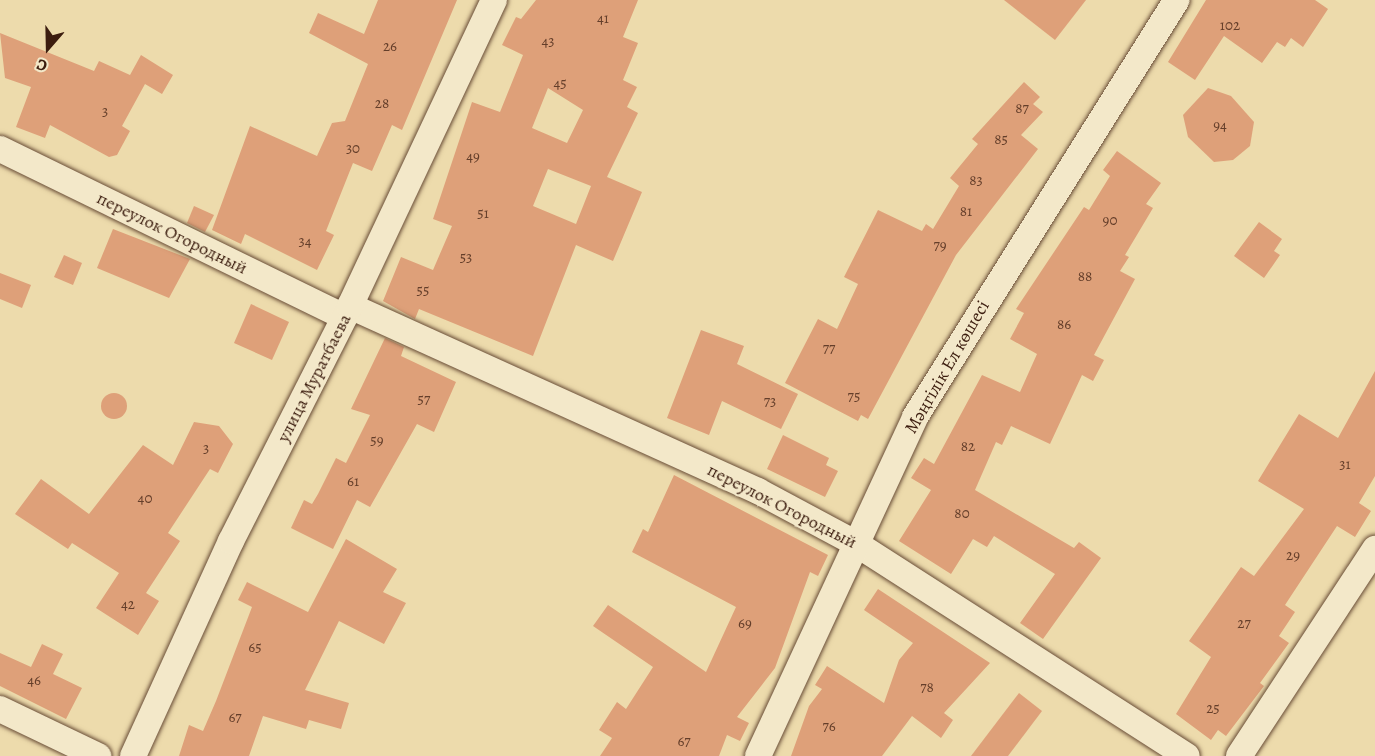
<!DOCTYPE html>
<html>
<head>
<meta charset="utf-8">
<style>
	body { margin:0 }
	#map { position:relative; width:1375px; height:756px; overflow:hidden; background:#eddbac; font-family:Alegreya,serif }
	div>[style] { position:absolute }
	.building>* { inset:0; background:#dea079 }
	.round { border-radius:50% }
	.roads { filter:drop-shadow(0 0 2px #684c36) drop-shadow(0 0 2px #684c36) }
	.street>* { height:26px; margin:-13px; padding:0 13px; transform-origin:13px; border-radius:13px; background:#f3e8c9 }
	span { translate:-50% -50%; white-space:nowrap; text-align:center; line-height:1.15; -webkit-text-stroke:4.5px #f3e8c9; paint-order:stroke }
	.number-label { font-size:15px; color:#643e2a }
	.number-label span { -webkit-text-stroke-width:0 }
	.street-label { font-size:18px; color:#3c1d0f }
	.north { position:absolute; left:18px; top:18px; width:60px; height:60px; -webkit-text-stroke:4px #f3e8c9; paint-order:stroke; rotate:200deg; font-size:16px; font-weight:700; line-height:24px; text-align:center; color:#3c1d0f }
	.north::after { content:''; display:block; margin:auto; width:21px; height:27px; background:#3c1d0f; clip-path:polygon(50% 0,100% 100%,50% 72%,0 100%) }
</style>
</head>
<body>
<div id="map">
	<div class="building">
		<div style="clip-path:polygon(378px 0,457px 0,402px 130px,392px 125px,372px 171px,353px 163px,326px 231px,334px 235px,317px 270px,245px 234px,241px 244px,212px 230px,250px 126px,317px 156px,332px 123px,345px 121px,368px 64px,309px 33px,318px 13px,364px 34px)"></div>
		<div style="clip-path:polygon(evenodd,536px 0,638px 0,623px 37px,638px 43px,623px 80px,637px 87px,627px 107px,638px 113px,607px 177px,642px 192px,613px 261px,576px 245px,533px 356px,419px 309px,415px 319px,383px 301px,401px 257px,433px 270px,452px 226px,433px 219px,472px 102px,500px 112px,523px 55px,502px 45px,516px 17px,521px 19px,536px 0,548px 88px,583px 110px,567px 143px,532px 128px,548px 88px,536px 0,548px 169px,591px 186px,576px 224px,533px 206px,548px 169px)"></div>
		<div style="clip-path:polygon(1004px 0,1086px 0,1055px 40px)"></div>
		<div style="clip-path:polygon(1206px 0,1315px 0,1328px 9px,1303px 47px,1291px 38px,1285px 47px,1277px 42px,1262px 63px,1224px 36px,1195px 80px,1168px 62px)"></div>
		<div style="clip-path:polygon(0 33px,94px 71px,99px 61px,130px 75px,141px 55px,173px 75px,162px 94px,145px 84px,122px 126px,130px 131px,117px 155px,109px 157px,50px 125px,45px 138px,16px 127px,31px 87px,5px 78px)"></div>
		<div style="clip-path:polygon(1024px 82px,1040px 97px,1033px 104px,1043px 112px,1021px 135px,1038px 149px,956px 255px,868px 419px,861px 415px,858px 421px,785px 383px,818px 319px,837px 329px,858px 284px,844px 277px,878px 210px,922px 231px,926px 224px,933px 229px,959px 186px,950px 178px,978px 144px,972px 139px)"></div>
		<div style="clip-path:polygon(1208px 88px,1231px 96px,1254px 122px,1250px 146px,1233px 160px,1214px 162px,1188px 137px,1183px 115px)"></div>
		<div style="clip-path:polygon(1117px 151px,1161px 183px,1146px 204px,1153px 208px,1125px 255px,1129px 257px,1120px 271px,1135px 279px,1094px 355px,1104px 360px,1093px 381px,1082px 375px,1050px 444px,1011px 426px,1002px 445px,996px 442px,975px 490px,1074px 548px,1079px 542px,1101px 558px,1043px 639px,1020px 623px,1055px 574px,994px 536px,987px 547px,973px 539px,951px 574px,899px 541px,931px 490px,911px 478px,924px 458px,934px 464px,982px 375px,1020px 392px,1037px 354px,1010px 339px,1024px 313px,1016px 309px,1084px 207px,1089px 210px,1110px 176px,1103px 170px)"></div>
		<div style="clip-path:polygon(194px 206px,214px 215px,205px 232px,187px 223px)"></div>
		<div style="clip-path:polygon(1259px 222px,1282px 239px,1274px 251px,1280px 255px,1264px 278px,1234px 256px)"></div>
		<div style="clip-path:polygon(113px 229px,190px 259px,169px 298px,97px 268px)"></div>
		<div style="clip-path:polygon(64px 255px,82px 263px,73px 285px,54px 277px)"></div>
		<div style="clip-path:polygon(0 273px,31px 285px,22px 308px,0 299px)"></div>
		<div style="clip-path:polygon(251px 304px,289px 322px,272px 360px,234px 343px)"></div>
		<div style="clip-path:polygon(701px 330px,744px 346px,737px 364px,798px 394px,781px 429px,722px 401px,709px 435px,667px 418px)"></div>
		<div style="clip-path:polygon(385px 338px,404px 347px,401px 356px,456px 382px,434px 432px,417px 424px,370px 507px,357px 500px,333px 549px,291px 528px,304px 500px,312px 504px,318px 494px,336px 458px,346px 463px,370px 415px,351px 409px)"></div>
		<div style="clip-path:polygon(1375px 371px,1375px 476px,1359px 503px,1371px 511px,1355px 537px,1337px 526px,1285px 605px,1295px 612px,1279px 636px,1289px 643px,1260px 683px,1264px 686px,1226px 736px,1218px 730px,1211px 740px,1176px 714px,1211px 657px,1189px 641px,1241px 567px,1254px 576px,1304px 509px,1258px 481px,1299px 414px,1338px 438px)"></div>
		<div class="round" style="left:101px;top:393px;width:26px;height:26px"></div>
		<div style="clip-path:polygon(194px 422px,219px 426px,233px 444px,218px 473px,210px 469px,168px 533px,180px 541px,146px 593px,159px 601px,138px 635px,96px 608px,119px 573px,72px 543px,68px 549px,15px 514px,41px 479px,89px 514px,143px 445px,173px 465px)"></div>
		<div style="clip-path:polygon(783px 435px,829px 458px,826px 465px,838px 471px,825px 497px,767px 469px)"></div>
		<div style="clip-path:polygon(674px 475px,828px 555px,818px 576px,810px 572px,775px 668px,737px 717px,749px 723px,740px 741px,727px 735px,719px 756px,600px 756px,612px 738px,599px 730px,617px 702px,626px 709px,653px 667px,593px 626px,608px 605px,706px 672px,736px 607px,632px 552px,643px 529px,648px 532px)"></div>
		<div style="clip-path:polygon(346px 539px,397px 569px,383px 592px,406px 603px,384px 644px,339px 621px,305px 690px,349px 703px,341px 729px,309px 720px,306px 729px,263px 716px,249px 756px,179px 756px,189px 725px,203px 731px,216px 701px,252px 607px,238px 600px,247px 582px,308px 612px)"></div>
		<div style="clip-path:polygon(878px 589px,990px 663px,944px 713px,953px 720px,941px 738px,912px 716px,882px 756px,791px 756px,809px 706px,822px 689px,815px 685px,827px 666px,884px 703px,899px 660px,913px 643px,864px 610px)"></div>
		<div style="clip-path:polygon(42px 644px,63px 654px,53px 674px,82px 688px,66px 719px,0 686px,0 653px,31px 667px)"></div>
		<div style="clip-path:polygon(1019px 693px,1042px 711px,1008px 756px,971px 756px)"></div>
	</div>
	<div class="roads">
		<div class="street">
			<div style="left:0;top:149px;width:383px;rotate:26deg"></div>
			<div style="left:350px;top:306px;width:448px;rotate:24.4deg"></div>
			<div style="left:758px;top:491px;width:110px;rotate:28.2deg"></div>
			<div style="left:855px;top:543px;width:394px;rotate:32.7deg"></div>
			<div style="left:0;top:709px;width:109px;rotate:25.6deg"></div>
			<div style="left:133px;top:756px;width:236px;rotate:-65.5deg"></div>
			<div style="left:231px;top:541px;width:263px;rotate:-63.1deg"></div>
			<div style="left:350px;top:306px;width:338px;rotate:-64.8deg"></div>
			<div style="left:758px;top:756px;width:374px;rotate:-65.1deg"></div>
			<div style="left:915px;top:417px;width:492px;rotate:-57.9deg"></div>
			<div style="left:1239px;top:756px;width:248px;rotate:-56.7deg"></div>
		</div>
	</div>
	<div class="number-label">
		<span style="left:603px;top:19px">41</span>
		<span style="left:1230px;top:26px">102</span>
		<span style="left:548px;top:42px">43</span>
		<span style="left:390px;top:47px">26</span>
		<span style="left:560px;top:84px">45</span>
		<span style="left:382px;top:104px">28</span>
		<span style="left:1022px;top:109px">87</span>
		<span style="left:105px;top:112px">3</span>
		<span style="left:1220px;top:126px">94</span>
		<span style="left:1001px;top:140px">85</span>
		<span style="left:353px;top:149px">30</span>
		<span style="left:473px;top:157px">49</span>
		<span style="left:976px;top:181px">83</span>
		<span style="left:966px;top:212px">81</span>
		<span style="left:483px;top:214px">51</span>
		<span style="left:1110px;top:221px">90</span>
		<span style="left:305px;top:242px">34</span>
		<span style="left:940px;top:246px">79</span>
		<span style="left:466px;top:258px">53</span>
		<span style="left:1085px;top:277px">88</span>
		<span style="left:423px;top:291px">55</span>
		<span style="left:1064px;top:325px">86</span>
		<span style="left:829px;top:349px">77</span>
		<span style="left:854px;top:397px">75</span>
		<span style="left:424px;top:400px">57</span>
		<span style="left:770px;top:402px">73</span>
		<span style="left:377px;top:441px">59</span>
		<span style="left:968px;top:447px">82</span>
		<span style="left:206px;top:449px">3</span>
		<span style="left:1345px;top:465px">31</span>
		<span style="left:353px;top:482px">61</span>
		<span style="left:145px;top:499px">40</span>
		<span style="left:962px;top:514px">80</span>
		<span style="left:1293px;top:556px">29</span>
		<span style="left:128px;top:605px">42</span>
		<span style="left:745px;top:624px">69</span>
		<span style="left:1244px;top:624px">27</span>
		<span style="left:255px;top:648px">65</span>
		<span style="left:34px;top:681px">46</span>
		<span style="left:927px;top:688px">78</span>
		<span style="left:1213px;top:709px">25</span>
		<span style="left:235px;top:718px">67</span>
		<span style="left:829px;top:727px">76</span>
		<span style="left:684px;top:742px">67</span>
	</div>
	<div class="street-label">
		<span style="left:172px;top:233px;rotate:26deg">переулок Огородный</span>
		<span style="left:947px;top:367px;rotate:-60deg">Мәңгілік Ел көшесі</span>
		<span style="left:314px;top:378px;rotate:-63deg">улица Муратбаева</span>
		<span style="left:782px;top:506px;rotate:27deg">переулок Огородный</span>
	</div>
	<div class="north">С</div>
</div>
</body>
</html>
